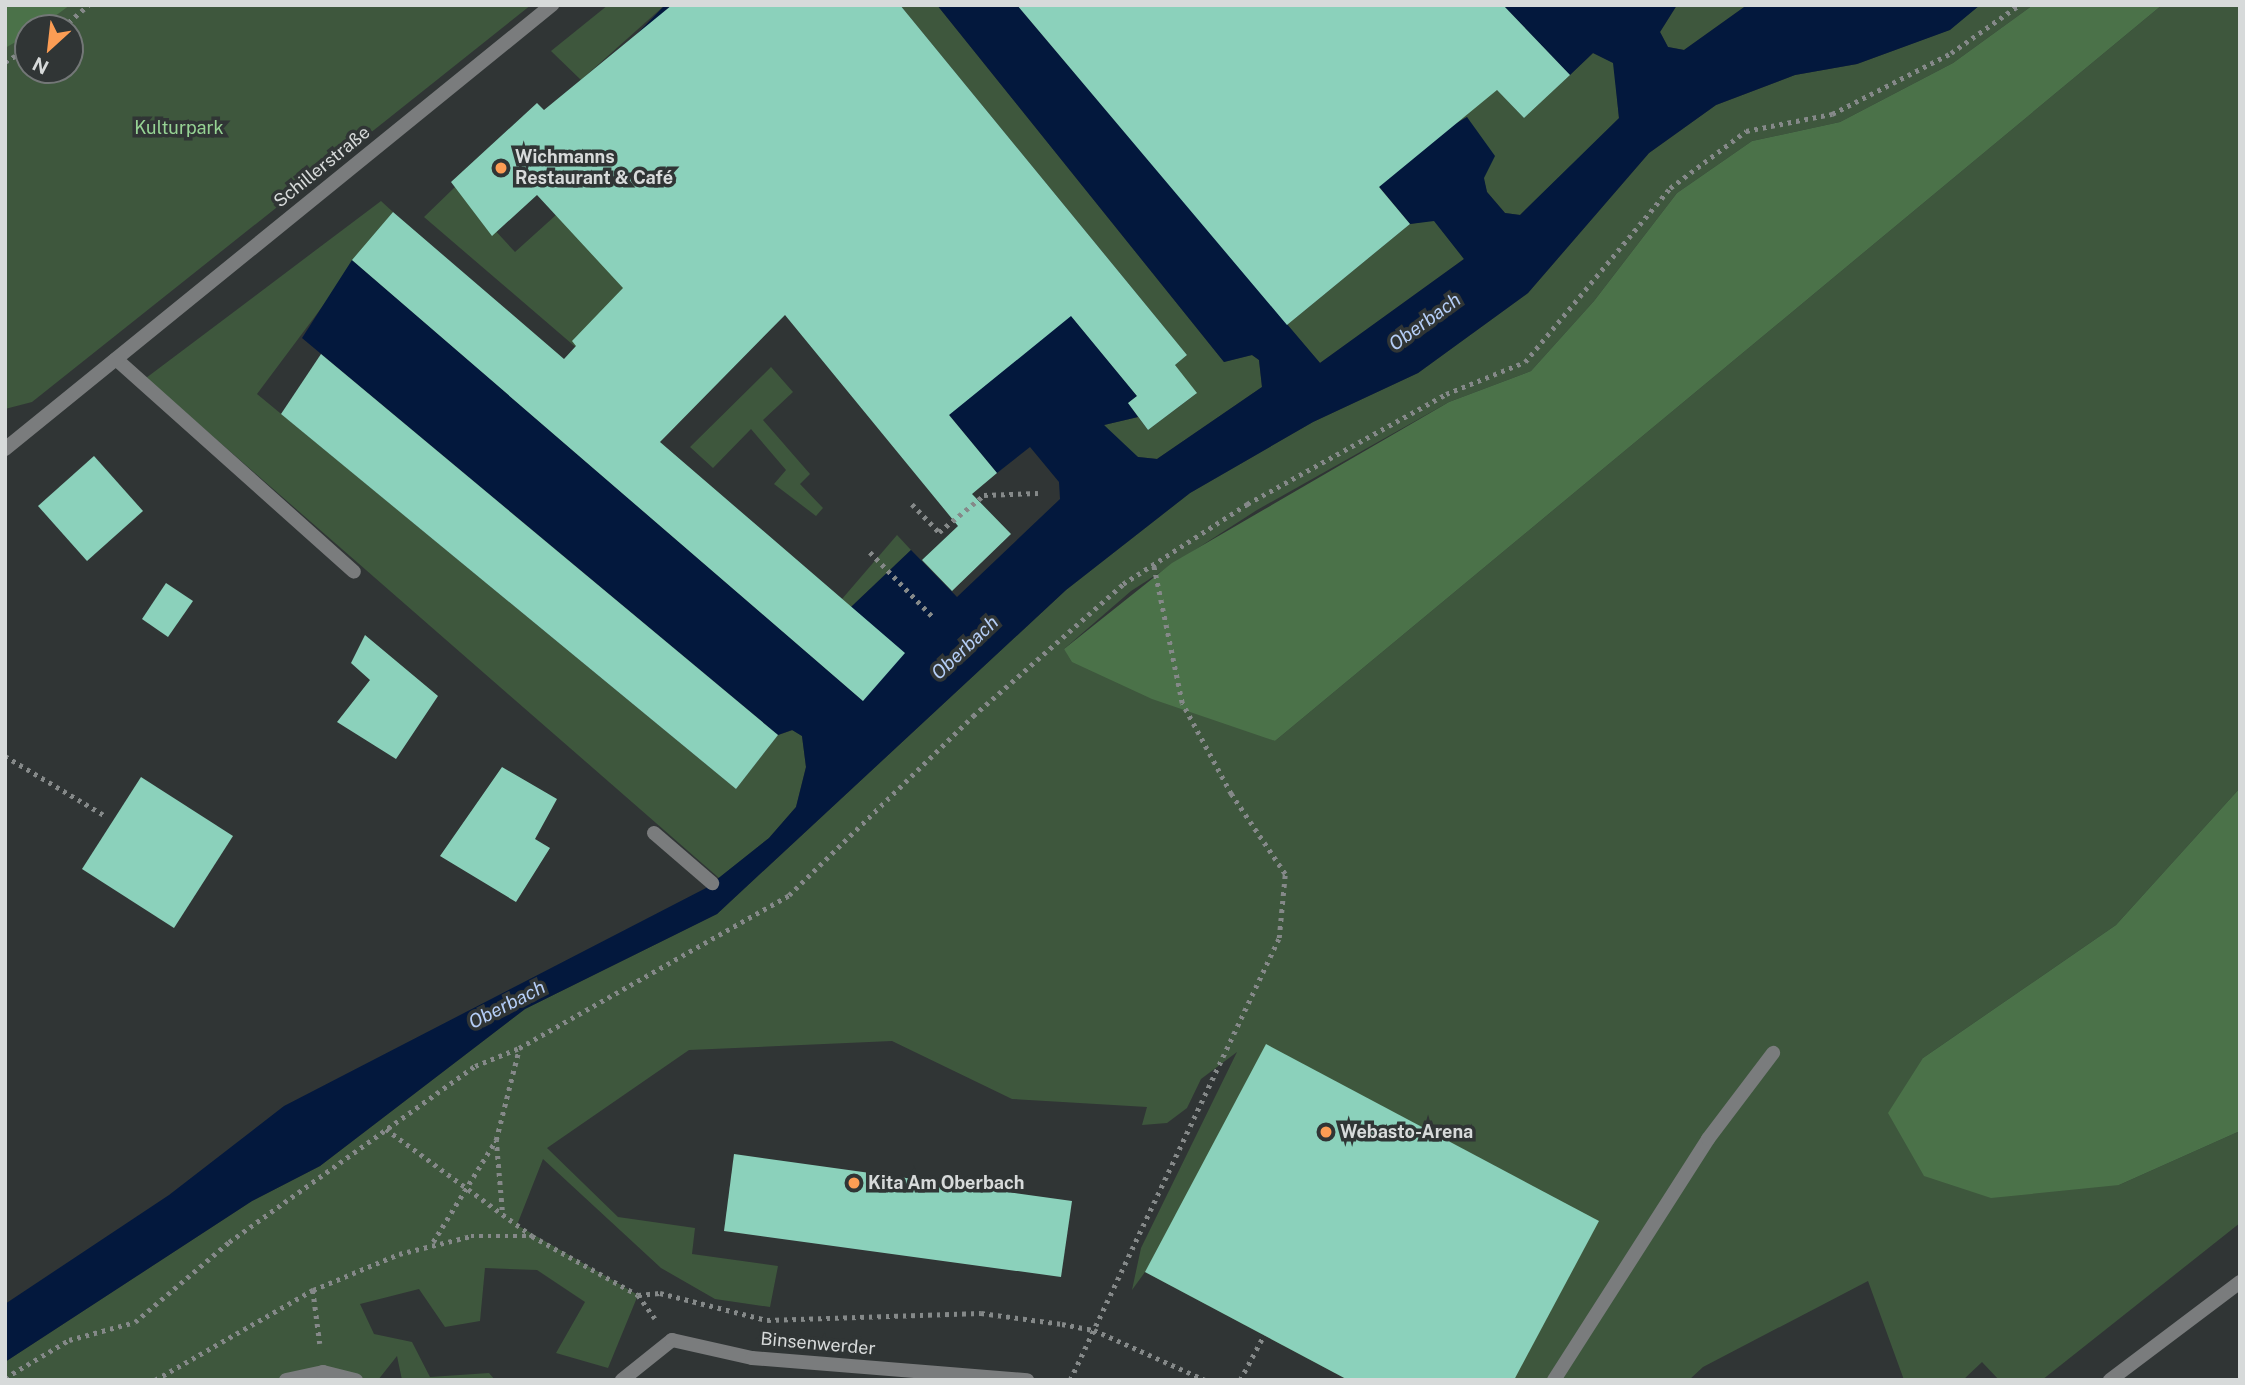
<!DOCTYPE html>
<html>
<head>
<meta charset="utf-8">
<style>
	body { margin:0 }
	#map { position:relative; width:2245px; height:1385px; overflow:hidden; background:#303535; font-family:"Public Sans",sans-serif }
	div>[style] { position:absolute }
	.green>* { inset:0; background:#3e573d }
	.forest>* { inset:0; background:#4b7249 }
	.water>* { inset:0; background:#03183d }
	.building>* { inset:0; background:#8bd1bb }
	.path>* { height:4.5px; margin-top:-2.25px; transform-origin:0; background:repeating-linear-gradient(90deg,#858989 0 3.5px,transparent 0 8.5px) }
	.lane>* { height:14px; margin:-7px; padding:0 7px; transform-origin:7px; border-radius:7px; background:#7a7c7d }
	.street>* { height:14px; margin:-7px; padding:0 7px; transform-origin:7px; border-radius:7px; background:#7a7c7d }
	.dots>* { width:19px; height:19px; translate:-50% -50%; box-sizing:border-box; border:4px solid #303535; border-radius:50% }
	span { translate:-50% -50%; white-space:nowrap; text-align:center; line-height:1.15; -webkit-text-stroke:7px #303535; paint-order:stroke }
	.park-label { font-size:18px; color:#96d394 }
	.poi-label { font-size:18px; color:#d7dada; font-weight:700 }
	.left { translate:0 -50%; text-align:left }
	.street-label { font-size:18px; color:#d7dada }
	.water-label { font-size:19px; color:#b5cef7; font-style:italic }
	.frame { position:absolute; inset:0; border:7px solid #d7dada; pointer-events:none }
	.north { position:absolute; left:14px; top:14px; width:70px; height:70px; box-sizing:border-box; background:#303535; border:2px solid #737777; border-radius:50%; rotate:207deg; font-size:19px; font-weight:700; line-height:28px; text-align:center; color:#d7dada }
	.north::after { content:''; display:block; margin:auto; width:24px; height:32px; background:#fc9d54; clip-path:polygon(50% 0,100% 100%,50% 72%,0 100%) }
</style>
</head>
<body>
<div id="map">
	<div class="green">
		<div style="clip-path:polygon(evenodd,5px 5px,531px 5px,32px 402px,5px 409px,5px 5px,28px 28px,70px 28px,70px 70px,28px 70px,28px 28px)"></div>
		<div style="clip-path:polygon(608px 5px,665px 5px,581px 80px,551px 51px)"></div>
		<div style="clip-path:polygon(900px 5px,937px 5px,1224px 362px,1252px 355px,1259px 360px,1262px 387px,1157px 459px,1138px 457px,1118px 443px,1104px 425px,1138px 417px,1148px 430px,1196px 394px,1175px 365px,1187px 355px)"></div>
		<div style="clip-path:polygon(1416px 5px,1524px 118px,1593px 53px,1614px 63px,1619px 119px,1520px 215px,1505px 213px,1487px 192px,1467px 117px,1455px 124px)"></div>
		<div style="clip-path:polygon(1677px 5px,1747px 5px,1684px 50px,1668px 47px,1660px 32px)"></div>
		<div style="clip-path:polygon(1980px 5px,2033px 5px,1953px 63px,1840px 122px,1752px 141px,1677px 193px,1594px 301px,1531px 371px,1449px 402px,1257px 510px,1131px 591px,1064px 649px,1275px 741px,2162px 5px,2240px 5px,2240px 788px,2116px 925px,1923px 1058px,2119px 1185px,2240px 1131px,2240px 1223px,2042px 1380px,1999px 1380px,1982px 1362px,1963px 1380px,1904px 1380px,1868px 1281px,1703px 1367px,1689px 1380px,1348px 1380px,1145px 1272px,1132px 1290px,1141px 1248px,1237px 1052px,1201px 1079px,1187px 1108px,1167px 1123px,1142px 1125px,1147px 1107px,1012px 1099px,892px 1041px,689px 1050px,547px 1148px,618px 1217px,695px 1228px,692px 1254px,778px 1266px,770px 1307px,715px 1299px,661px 1268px,543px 1159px,517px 1225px,638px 1295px,608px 1368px,556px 1353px,585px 1302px,537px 1270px,485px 1268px,480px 1321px,445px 1327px,419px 1289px,360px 1304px,374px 1334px,412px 1342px,430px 1377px,489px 1373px,495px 1380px,402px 1380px,397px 1356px,378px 1380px,5px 1380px,5px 1362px,252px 1201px,320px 1166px,525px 1009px,717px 914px,1066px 590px,1190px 493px,1313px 422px,1418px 373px,1528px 293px,1649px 153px,1716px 105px,1795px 75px,1857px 64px,1949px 30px)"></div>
		<div style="clip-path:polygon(455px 187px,515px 252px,556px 215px,685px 234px,579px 350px,424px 217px)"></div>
		<div style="clip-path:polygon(381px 201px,393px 212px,257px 394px,736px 789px,778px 735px,793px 730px,802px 736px,806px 767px,796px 807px,769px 838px,719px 878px,146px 378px)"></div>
		<div style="clip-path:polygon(1434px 220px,1464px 259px,1320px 363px,1287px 325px,1410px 224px)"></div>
		<div style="clip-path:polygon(771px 367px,793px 392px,763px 420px,810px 474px,800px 484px,823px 508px,816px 516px,774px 484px,786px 470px,751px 429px,713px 468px,690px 447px)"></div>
		<div style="clip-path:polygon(897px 535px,911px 550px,851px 607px,842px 599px)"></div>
	</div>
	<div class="forest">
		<div style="clip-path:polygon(5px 5px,70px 5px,39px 28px,28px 28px,28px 35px,5px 48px)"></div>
		<div style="clip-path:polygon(2033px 5px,2162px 5px,1275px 741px,1152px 699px,1072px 662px,1064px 649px,1172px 563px,1449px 402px,1531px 371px,1594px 301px,1677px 193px,1752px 141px,1840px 122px,1953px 63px)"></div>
		<div style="clip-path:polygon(2240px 788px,2240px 1131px,2119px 1185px,1991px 1198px,1924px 1176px,1888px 1113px,1923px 1058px,2116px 925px)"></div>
	</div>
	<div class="water">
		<div style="clip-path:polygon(665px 5px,816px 5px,1137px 396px,1128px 403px,1138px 417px,1104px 425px,1138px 457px,1157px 459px,1262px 387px,1259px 360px,1252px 355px,1224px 362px,937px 5px,1017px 5px,1320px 363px,1464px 259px,1434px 221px,1410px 224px,1229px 5px,1455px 124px,1467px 117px,1495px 156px,1484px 178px,1487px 192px,1505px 213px,1520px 215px,1619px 118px,1613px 63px,1593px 53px,1570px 75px,1503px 5px,1677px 5px,1660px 32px,1668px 47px,1684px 50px,1747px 5px,1980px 5px,1950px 30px,1857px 64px,1795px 75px,1716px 105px,1649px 153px,1528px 293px,1418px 373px,1313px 422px,1190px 493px,1066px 590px,717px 914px,525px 1009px,320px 1166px,252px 1201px,5px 1362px,5px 1304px,169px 1195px,284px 1106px,706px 888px,769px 838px,796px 807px,806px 767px,802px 736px,792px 730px,778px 735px,302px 338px,352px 260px,863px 701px,851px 607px,911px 550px,957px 597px,1060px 499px,1059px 482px,1030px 447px,997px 473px,636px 35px)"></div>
	</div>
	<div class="building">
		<div style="clip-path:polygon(672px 5px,900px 5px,1187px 355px,1175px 365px,1197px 393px,1148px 430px,1128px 403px,1137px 396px,1071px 316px,949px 415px,997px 473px,972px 494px,1011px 534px,952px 591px,922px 560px,958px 526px,785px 315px,660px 442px,905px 653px,863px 701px,352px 260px,393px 212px,564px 359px,576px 346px,572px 341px,623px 288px,537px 195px,492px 236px,451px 182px,537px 103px,544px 110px)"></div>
		<div style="clip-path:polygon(1017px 5px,1503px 5px,1570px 75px,1524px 118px,1497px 90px,1379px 187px,1410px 224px,1287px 325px)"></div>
		<div style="clip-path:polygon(321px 354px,778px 735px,736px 789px,281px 414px)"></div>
		<div style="clip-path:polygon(94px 456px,143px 511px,87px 561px,38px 506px)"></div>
		<div style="clip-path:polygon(166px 583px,193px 601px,168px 637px,142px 619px)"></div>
		<div style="clip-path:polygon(365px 635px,438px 696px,396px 759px,337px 722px,370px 680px,351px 663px)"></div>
		<div style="clip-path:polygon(502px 767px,557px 799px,535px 839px,550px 848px,516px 902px,440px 856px)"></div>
		<div style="clip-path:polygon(141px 777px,233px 836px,174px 928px,82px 869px)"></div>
		<div style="clip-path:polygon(1266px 1044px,1599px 1221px,1514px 1380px,1348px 1380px,1145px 1272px)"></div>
		<div style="clip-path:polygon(734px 1154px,1072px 1201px,1061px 1277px,724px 1231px)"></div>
	</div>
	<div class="path">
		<div style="left:62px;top:28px;width:35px;rotate:-41deg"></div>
		<div style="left:5px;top:62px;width:27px;rotate:-31deg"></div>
		<div style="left:912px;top:504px;width:39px;rotate:46deg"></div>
		<div style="left:939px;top:532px;width:58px;rotate:-39.4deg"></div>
		<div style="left:984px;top:495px;width:54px;rotate:-2.1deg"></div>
		<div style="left:870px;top:552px;width:92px;rotate:45.9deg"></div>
		<div style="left:5px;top:756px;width:115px;rotate:30.8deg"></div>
		<div style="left:386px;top:1129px;width:181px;rotate:36.2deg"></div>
		<div style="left:532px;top:1236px;width:121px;rotate:29.1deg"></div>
		<div style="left:638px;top:1295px;width:29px;rotate:54deg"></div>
		<div style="left:502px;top:1210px;width:70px;rotate:-94.9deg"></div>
		<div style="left:496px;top:1140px;width:94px;rotate:-75.8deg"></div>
		<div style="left:433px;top:1242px;width:120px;rotate:-58.3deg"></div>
		<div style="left:313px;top:1290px;width:54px;rotate:82.6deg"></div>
		<div style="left:638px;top:1295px;width:22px;rotate:-5deg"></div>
		<div style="left:660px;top:1293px;width:110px;rotate:14.2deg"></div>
		<div style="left:767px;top:1320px;width:214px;rotate:-1.9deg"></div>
		<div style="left:981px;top:1313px;width:82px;rotate:7.7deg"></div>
		<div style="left:1062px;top:1324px;width:33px;rotate:11deg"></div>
		<div style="left:1094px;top:1330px;width:122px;rotate:24.2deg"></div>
		<div style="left:5px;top:1378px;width:74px;rotate:-30.7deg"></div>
		<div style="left:69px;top:1340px;width:68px;rotate:-15.3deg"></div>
		<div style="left:135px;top:1322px;width:123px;rotate:-40.4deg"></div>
		<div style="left:229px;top:1242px;width:302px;rotate:-35.6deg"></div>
		<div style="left:475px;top:1066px;width:48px;rotate:-22.2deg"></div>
		<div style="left:519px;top:1048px;width:310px;rotate:-29.5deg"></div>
		<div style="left:789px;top:895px;width:257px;rotate:-44.2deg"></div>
		<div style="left:973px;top:716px;width:200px;rotate:-41.3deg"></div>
		<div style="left:1123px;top:584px;width:148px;rotate:-32.8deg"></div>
		<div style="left:1247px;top:504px;width:227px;rotate:-28.9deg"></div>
		<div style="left:1446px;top:394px;width:85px;rotate:-22.1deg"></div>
		<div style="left:1525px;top:362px;width:226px;rotate:-50.2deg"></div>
		<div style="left:1670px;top:188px;width:95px;rotate:-36.9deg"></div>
		<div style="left:1746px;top:131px;width:88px;rotate:-11.2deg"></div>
		<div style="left:1832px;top:114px;width:134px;rotate:-27.1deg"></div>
		<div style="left:1951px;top:53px;width:83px;rotate:-35.2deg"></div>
		<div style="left:155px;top:1380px;width:182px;rotate:-29.7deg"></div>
		<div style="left:313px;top:1290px;width:93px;rotate:-22.7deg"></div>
		<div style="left:399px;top:1254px;width:74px;rotate:-14deg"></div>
		<div style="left:471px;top:1236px;width:61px"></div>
		<div style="left:1070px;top:1380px;width:489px;rotate:-64.7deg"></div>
		<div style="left:1279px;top:938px;width:64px;rotate:-84.6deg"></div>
		<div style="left:1285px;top:874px;width:97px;rotate:-124deg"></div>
		<div style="left:1231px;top:794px;width:103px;rotate:-118.3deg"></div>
		<div style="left:1182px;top:703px;width:143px;rotate:-101.7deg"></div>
		<div style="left:1240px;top:1380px;width:51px;rotate:-61.9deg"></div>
	</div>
	<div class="lane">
		<div style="left:116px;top:359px;width:319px;rotate:41.8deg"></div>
		<div style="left:654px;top:833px;width:77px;rotate:40.8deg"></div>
		<div style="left:1554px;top:1380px;width:286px;rotate:-57.4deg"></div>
		<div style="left:1708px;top:1139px;width:108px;rotate:-52.9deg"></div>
		<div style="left:2110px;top:1380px;width:163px;rotate:-37deg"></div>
	</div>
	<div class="street">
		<div style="left:5px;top:449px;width:705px;rotate:-39.07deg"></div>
		<div style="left:286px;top:1380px;width:38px;rotate:-12deg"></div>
		<div style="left:323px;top:1372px;width:34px;rotate:14deg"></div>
		<div style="left:622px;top:1380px;width:64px;rotate:-38.7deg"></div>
		<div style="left:672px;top:1340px;width:82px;rotate:12.7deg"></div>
		<div style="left:752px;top:1358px;width:276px;rotate:4.6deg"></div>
	</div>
	<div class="dots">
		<div style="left:501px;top:168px;background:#fc9d54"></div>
		<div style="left:1326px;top:1132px;background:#fc9d54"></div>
		<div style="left:854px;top:1183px;background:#fc9d54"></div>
	</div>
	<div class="park-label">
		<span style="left:179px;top:128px">Kulturpark</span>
	</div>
	<div class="poi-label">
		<span class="left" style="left:515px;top:168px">Wichmanns<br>Restaurant &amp; Café</span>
		<span class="left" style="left:1340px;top:1132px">Webasto-Arena</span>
		<span class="left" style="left:868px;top:1183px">Kita Am Oberbach</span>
	</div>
	<div class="street-label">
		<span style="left:322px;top:167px;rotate:-39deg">Schillerstraße</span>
		<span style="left:818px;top:1344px;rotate:5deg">Binsenwerder</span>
	</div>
	<div class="water-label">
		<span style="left:1425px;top:322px;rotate:-36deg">Oberbach</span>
		<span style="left:965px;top:648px;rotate:-43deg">Oberbach</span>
		<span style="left:507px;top:1005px;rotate:-27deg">Oberbach</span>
	</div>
	<div class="frame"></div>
	<div class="north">N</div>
</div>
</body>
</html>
